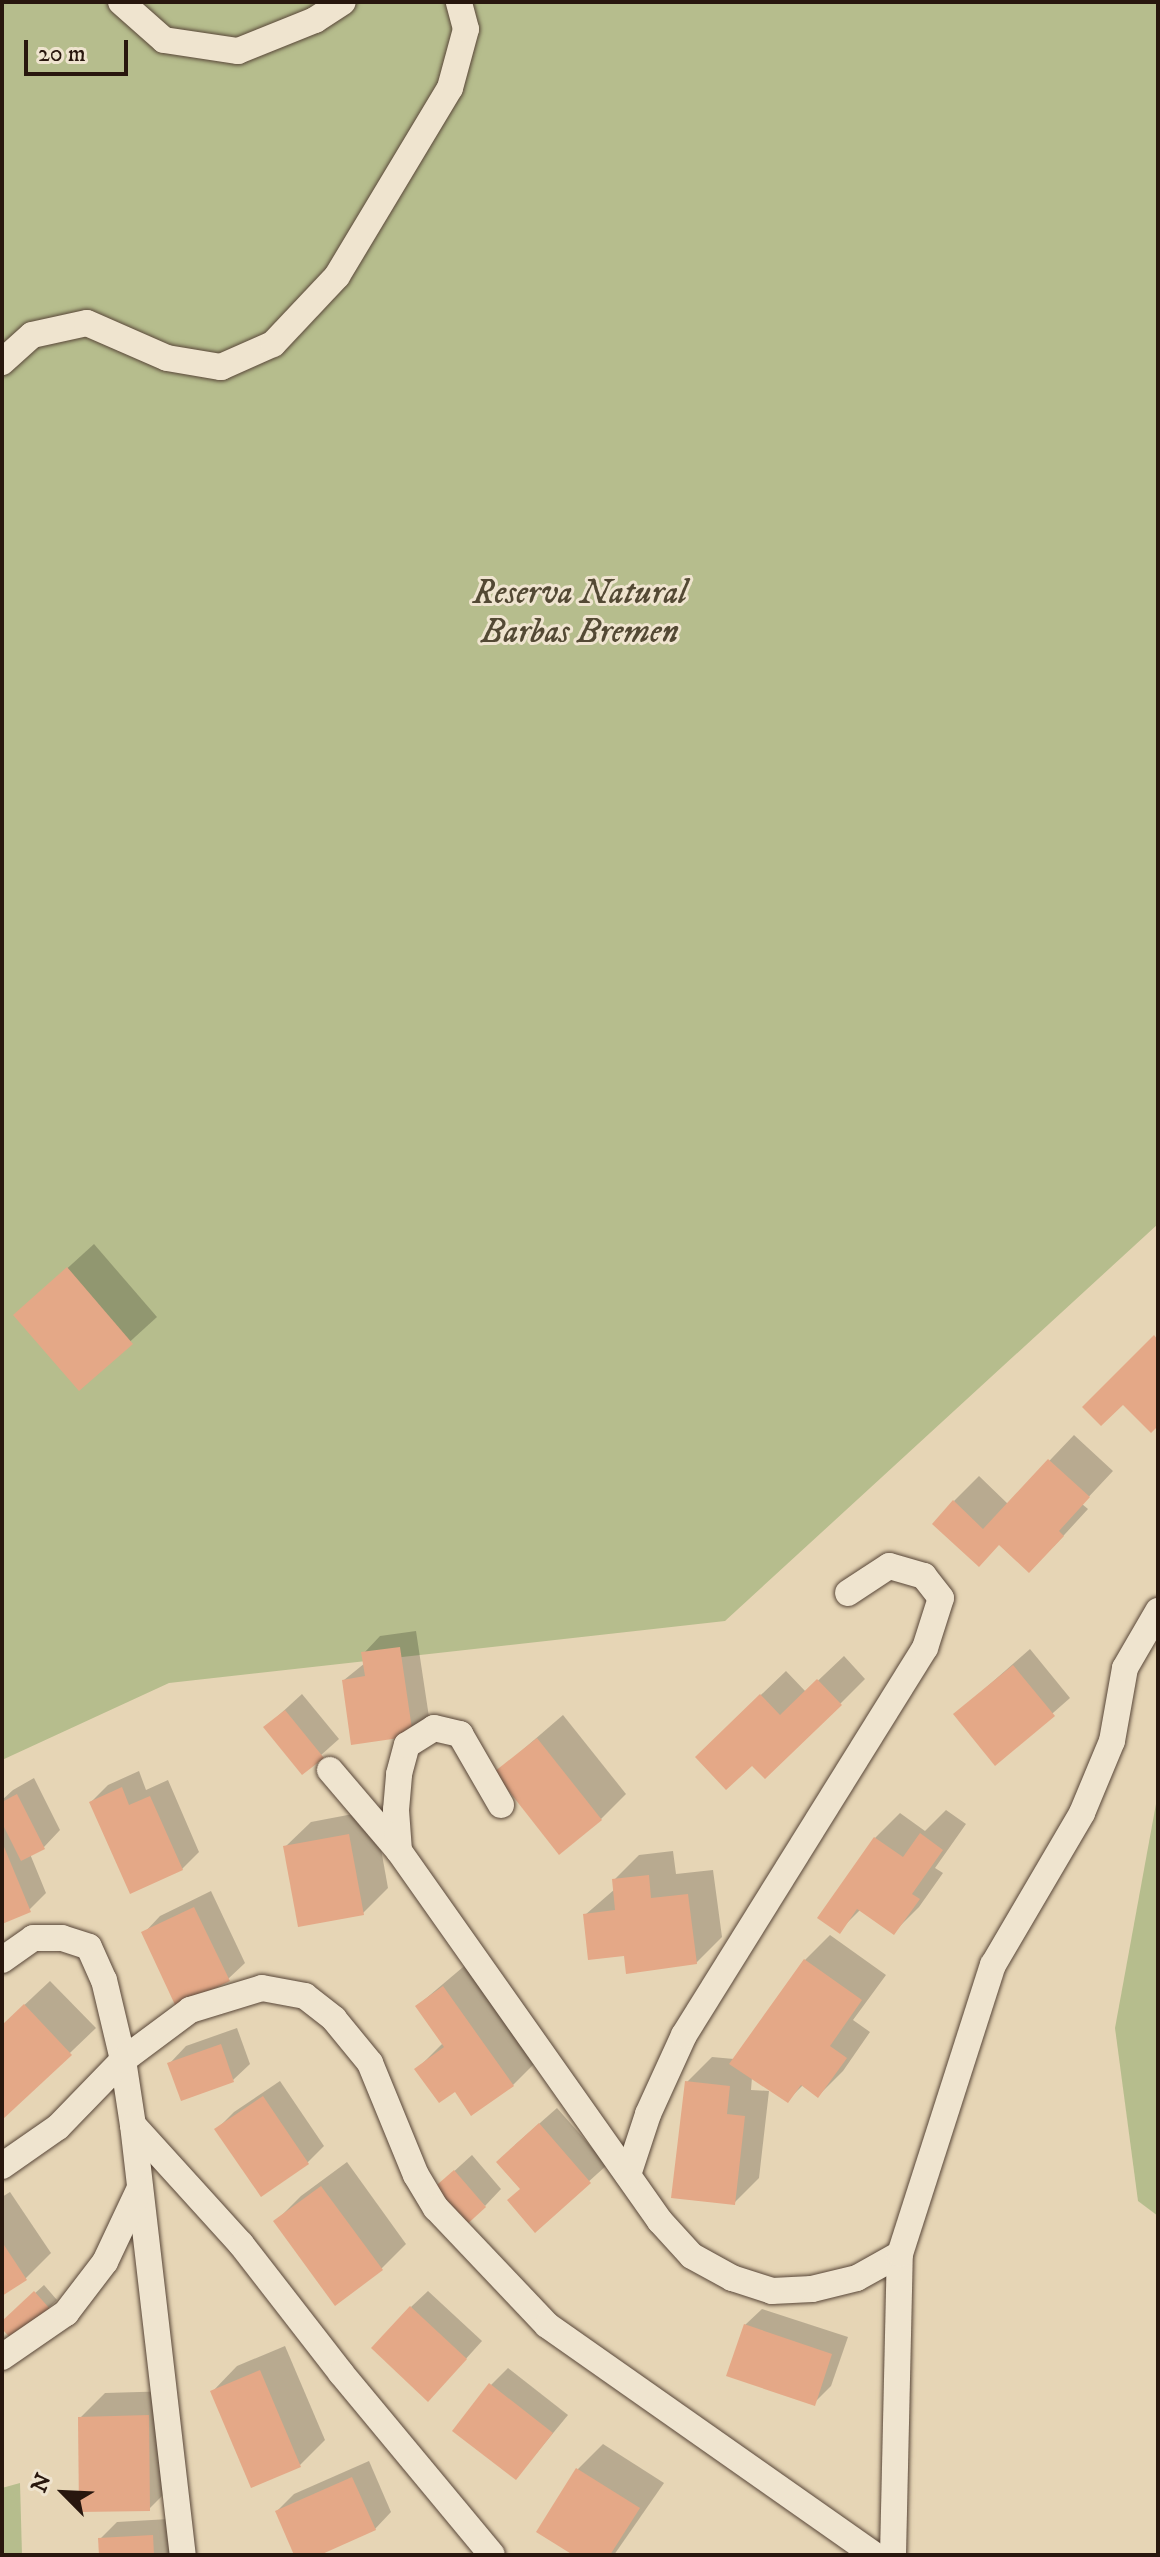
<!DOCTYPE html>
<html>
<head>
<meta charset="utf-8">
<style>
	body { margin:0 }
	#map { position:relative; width:1160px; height:2557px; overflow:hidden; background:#e6d5b5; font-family:"IM FELL DW Pica",serif }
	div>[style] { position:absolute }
	.green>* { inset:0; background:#b6bd8d }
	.shadow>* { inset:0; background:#0003 }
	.building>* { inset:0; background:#e4a887 }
	.roads { filter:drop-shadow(0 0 2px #584638) drop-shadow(0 0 2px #584638) }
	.street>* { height:26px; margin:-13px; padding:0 13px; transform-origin:13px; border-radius:13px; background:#efe4cf }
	span { translate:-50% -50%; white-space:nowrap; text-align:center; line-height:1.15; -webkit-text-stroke:6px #efe4cf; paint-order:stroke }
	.park-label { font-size:34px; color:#534934; font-style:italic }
	.frame { position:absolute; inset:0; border:4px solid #28170e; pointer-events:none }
	.north { position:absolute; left:24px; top:2453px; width:80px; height:80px; -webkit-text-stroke:6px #efe4cf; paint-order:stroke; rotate:294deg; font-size:22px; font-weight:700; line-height:32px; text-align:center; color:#28170e }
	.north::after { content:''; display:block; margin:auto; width:28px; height:36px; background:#28170e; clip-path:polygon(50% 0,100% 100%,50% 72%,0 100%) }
	.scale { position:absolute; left:24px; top:40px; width:104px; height:36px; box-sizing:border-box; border:4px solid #28170e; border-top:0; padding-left:10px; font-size:24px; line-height:28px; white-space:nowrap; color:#28170e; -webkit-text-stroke:6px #efe4cf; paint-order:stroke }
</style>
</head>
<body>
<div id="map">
	<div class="green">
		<div style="clip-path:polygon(2px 2px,1158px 2px,1158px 1224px,725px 1621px,169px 1683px,2px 1760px)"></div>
		<div style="clip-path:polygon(1158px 1793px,1158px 2216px,1138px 2201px,1115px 2028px)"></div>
		<div style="clip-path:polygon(20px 2483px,22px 2555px,2px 2555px,2px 2488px)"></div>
	</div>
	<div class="shadow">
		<div style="clip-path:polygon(94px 1244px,157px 1317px,79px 1388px,16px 1315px)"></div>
		<div style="clip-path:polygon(1074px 1435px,1113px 1471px,1082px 1504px,1088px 1509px,1054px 1546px,1000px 1543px,979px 1565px,954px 1501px,979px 1476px,1008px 1504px)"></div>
		<div style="clip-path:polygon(416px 1631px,429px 1717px,412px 1734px,344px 1680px,365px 1663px,364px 1653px,380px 1636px)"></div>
		<div style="clip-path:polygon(1030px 1649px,1070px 1698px,996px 1763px,956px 1714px)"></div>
		<div style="clip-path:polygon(844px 1656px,865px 1679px,840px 1704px,722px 1732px,786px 1671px,806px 1692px)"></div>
		<div style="clip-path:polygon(302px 1694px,339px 1739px,302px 1772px,266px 1727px)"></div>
		<div style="clip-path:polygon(563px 1715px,626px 1794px,601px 1819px,497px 1772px)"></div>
		<div style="clip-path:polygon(139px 1771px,146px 1790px,168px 1780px,199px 1852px,182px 1869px,91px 1802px,108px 1785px)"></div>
		<div style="clip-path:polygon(34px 1778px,60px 1830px,44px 1847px,30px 1854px,46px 1893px,29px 1910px,2px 1922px,2px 1826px,5px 1825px,2px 1800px,13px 1790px)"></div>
		<div style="clip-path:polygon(374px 1810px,388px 1888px,363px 1913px,285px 1847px,311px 1822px)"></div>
		<div style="clip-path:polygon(946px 1810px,966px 1824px,935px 1868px,943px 1873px,919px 1907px,894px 1932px,861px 1909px,839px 1931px,875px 1838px,900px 1813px,925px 1831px)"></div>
		<div style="clip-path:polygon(673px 1851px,676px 1874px,713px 1870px,722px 1937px,696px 1963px,626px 1954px,585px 1915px,615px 1889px,614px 1880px,639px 1855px)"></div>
		<div style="clip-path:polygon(211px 1891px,245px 1963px,228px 1979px,144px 1933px,160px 1916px)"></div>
		<div style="clip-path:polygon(830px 1935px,886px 1975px,853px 2020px,870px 2032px,843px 2071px,818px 2096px,803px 2085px,788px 2100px,752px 2077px,751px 2090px,769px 2091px,759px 2178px,734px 2203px,687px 2082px,712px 2057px,734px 2059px,805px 1960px)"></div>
		<div style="clip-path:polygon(469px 1962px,538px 2060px,513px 2085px,455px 2090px,417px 2069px,443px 2043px,417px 2006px)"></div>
		<div style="clip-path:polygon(50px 1981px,96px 2028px,2px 2118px,2px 2026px)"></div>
		<div style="clip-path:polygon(237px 2028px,250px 2064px,233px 2080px,170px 2063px,186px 2046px)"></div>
		<div style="clip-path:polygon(280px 2081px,324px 2146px,307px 2163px,217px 2129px,234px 2112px)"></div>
		<div style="clip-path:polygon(557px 2108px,607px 2165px,535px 2230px,522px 2188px,515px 2145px)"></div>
		<div style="clip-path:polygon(472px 2155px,501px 2189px,485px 2206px,450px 2175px)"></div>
		<div style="clip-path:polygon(347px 2162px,406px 2244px,381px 2269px,276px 2221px,301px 2196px)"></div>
		<div style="clip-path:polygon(10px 2192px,51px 2253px,26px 2278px,2px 2294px,2px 2197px)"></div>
		<div style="clip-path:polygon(44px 2285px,57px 2300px,15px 2340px,2px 2323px)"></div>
		<div style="clip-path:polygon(428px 2291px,482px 2341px,445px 2382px,411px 2307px)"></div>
		<div style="clip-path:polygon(762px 2309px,848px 2337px,831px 2386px,814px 2403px,745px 2325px)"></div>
		<div style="clip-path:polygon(285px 2346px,325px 2440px,300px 2465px,212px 2392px,237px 2366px)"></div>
		<div style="clip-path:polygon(508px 2368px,568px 2415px,516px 2478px,491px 2385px)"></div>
		<div style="clip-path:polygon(173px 2391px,174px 2484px,149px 2509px,80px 2418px,105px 2393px)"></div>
		<div style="clip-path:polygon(603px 2444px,664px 2483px,614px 2555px,577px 2555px,539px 2531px,578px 2469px)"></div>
		<div style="clip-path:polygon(369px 2461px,391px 2512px,375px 2529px,315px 2555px,296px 2555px,277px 2511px,294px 2494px)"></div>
		<div style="clip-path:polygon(169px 2519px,171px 2555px,101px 2555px,100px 2539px,117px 2522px)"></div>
	</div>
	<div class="building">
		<div style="clip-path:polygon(67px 1267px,133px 1344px,79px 1391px,13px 1315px)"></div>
		<div style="clip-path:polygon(1154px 1335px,1158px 1340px,1158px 1426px,1151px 1433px,1123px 1405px,1101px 1426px,1082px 1407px)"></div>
		<div style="clip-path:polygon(1048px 1459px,1090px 1497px,1059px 1531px,1064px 1536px,1029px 1573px,999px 1545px,979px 1567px,932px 1524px,953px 1500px,983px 1529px)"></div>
		<div style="clip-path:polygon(400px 1647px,413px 1736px,351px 1745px,342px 1680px,365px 1676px,361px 1652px)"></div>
		<div style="clip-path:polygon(1013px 1665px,1055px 1716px,995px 1766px,953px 1714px)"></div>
		<div style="clip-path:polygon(817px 1679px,842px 1705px,765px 1779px,752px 1766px,726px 1790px,695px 1757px,760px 1694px,780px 1715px)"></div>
		<div style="clip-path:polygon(285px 1710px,324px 1758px,302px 1775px,263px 1727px)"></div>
		<div style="clip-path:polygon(537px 1738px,602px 1820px,559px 1855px,494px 1772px)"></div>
		<div style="clip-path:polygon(122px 1787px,129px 1805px,150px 1796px,183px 1870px,130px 1894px,89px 1802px)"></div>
		<div style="clip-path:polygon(17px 1794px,45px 1849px,21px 1861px,2px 1823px,2px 1802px)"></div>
		<div style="clip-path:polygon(920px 1833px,943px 1850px,912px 1894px,920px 1899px,894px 1935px,857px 1909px,840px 1934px,817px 1918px,874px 1837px,903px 1857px)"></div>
		<div style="clip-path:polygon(349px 1834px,364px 1915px,298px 1927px,283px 1846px)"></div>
		<div style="clip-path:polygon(2px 1842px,31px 1912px,2px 1924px)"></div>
		<div style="clip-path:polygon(649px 1875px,651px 1898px,688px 1894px,697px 1964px,626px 1974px,624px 1956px,588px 1960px,583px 1914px,615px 1910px,612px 1879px)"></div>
		<div style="clip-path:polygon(194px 1907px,230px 1981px,176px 2007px,141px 1932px)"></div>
		<div style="clip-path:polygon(804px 1959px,862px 2000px,830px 2046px,847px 2058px,818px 2098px,801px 2085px,788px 2103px,729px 2064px)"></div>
		<div style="clip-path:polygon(443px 1986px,514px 2086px,471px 2116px,455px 2092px,439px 2103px,414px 2069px,444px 2047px,415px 2006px)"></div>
		<div style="clip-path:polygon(24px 2004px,72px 2055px,2px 2120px,2px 2025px)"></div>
		<div style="clip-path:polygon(221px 2044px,234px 2082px,181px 2101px,167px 2063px)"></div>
		<div style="clip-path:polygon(685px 2081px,730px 2086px,727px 2114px,745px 2116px,735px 2205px,671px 2198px)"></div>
		<div style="clip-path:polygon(263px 2096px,309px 2164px,261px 2197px,214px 2129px)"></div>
		<div style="clip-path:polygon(539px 2123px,591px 2183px,535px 2233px,507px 2200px,520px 2189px,496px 2162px)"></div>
		<div style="clip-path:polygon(454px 2170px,486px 2207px,463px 2228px,430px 2191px)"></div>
		<div style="clip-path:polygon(321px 2186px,383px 2270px,335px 2306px,273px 2221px)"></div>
		<div style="clip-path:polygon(2px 2242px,27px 2280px,2px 2296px)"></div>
		<div style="clip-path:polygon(34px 2291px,51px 2310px,15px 2343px,2px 2329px,2px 2321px)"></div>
		<div style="clip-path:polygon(410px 2306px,467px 2359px,428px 2402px,371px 2348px)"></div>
		<div style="clip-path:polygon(744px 2324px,832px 2354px,815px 2406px,726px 2376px)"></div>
		<div style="clip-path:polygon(260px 2370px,301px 2467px,251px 2488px,210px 2391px)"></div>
		<div style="clip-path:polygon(489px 2383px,553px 2433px,516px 2480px,452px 2431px)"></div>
		<div style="clip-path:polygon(149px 2415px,150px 2511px,79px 2512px,78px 2417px)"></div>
		<div style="clip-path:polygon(576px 2468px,640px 2508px,610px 2555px,573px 2555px,536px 2532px)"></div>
		<div style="clip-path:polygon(352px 2477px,376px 2530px,320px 2555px,294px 2555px,275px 2511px)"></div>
		<div style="clip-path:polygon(153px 2535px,154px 2555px,99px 2555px,98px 2538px)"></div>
	</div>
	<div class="roads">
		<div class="street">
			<div style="left:121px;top:2px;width:57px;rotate:41.5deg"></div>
			<div style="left:164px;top:40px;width:75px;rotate:8.5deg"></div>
			<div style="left:238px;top:51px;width:83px;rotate:-21.9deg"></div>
			<div style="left:315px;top:20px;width:33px;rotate:-33deg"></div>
			<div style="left:2px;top:362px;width:40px;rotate:-42deg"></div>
			<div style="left:32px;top:335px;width:56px;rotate:-12.3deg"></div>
			<div style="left:87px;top:323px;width:87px;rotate:23.6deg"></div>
			<div style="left:167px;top:358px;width:55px;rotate:9.5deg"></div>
			<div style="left:221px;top:367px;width:57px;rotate:-23.9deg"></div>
			<div style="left:273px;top:344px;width:93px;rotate:-46.7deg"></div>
			<div style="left:337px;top:276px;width:219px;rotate:-59deg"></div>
			<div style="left:450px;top:88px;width:61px;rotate:-74.8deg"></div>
			<div style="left:466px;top:29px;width:28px;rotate:-105deg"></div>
			<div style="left:330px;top:1770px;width:106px;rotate:49.6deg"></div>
			<div style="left:399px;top:1851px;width:453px;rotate:54.8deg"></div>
			<div style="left:660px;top:2221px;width:47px;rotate:47.6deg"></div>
			<div style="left:692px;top:2256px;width:46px;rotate:28.8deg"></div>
			<div style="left:732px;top:2278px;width:42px;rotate:18deg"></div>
			<div style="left:772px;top:2291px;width:40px;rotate:-2.9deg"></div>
			<div style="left:812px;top:2289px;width:46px;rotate:-13.7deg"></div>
			<div style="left:857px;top:2278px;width:49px;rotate:-29.2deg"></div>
			<div style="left:399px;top:1851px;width:41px;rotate:-94.2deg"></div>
			<div style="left:396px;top:1810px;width:36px;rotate:-85deg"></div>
			<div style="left:399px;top:1774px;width:30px;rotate:-75deg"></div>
			<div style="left:407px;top:1745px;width:32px;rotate:-32deg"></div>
			<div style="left:434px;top:1728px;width:27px;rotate:13deg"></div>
			<div style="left:460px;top:1734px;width:82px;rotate:60deg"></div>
			<div style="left:2px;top:1960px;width:38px;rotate:-35deg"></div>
			<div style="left:33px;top:1938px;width:29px"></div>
			<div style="left:62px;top:1938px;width:28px;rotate:18deg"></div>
			<div style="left:89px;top:1947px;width:36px;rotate:66deg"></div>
			<div style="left:104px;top:1980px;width:82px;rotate:76.6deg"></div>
			<div style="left:123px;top:2060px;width:66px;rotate:81.3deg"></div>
			<div style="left:133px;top:2125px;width:433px;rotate:83.4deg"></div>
			<div style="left:133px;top:2125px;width:161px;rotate:47.8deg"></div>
			<div style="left:241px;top:2244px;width:163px;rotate:52.2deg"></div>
			<div style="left:341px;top:2373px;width:236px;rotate:50.3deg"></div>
			<div style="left:2px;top:2166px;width:68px;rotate:-34.9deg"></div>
			<div style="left:58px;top:2127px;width:93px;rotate:-45.9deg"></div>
			<div style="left:123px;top:2060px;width:84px;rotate:-36.7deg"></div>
			<div style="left:190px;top:2010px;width:75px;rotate:-17deg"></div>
			<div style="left:262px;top:1988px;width:44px;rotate:10.5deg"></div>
			<div style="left:305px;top:1996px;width:37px;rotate:38deg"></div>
			<div style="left:334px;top:2019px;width:57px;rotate:50.7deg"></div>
			<div style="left:370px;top:2063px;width:121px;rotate:67.7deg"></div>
			<div style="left:416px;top:2175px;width:39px;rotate:59deg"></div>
			<div style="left:436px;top:2208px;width:161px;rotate:46.5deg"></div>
			<div style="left:547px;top:2325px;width:400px;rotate:35.1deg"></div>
			<div style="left:628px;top:2175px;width:64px;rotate:-71.8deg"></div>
			<div style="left:648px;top:2114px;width:87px;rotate:-65.5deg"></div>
			<div style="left:684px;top:2035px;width:456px;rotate:-58.1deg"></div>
			<div style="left:925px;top:1648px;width:52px;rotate:-72.3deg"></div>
			<div style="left:941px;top:1598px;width:28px;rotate:-128deg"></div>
			<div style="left:924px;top:1576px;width:36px;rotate:-164deg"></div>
			<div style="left:889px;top:1566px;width:49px;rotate:146.6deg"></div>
			<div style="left:2px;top:2357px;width:78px;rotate:-34.5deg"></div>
			<div style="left:66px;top:2313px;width:64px;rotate:-52.6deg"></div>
			<div style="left:105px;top:2262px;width:80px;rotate:-64.7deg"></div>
			<div style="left:893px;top:2555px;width:301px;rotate:-88.7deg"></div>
			<div style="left:900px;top:2254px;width:304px;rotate:-72.2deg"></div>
			<div style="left:993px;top:1965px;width:176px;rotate:-59.6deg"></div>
			<div style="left:1082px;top:1813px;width:78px;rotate:-67.4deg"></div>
			<div style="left:1112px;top:1741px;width:74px;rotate:-79.9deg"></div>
			<div style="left:1125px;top:1668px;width:66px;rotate:-59.9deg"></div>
		</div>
	</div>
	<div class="park-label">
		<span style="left:580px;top:613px">Reserva Natural<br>Barbas Bremen</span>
	</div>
	<div class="frame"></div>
	<div class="north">N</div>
	<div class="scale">20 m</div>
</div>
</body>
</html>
